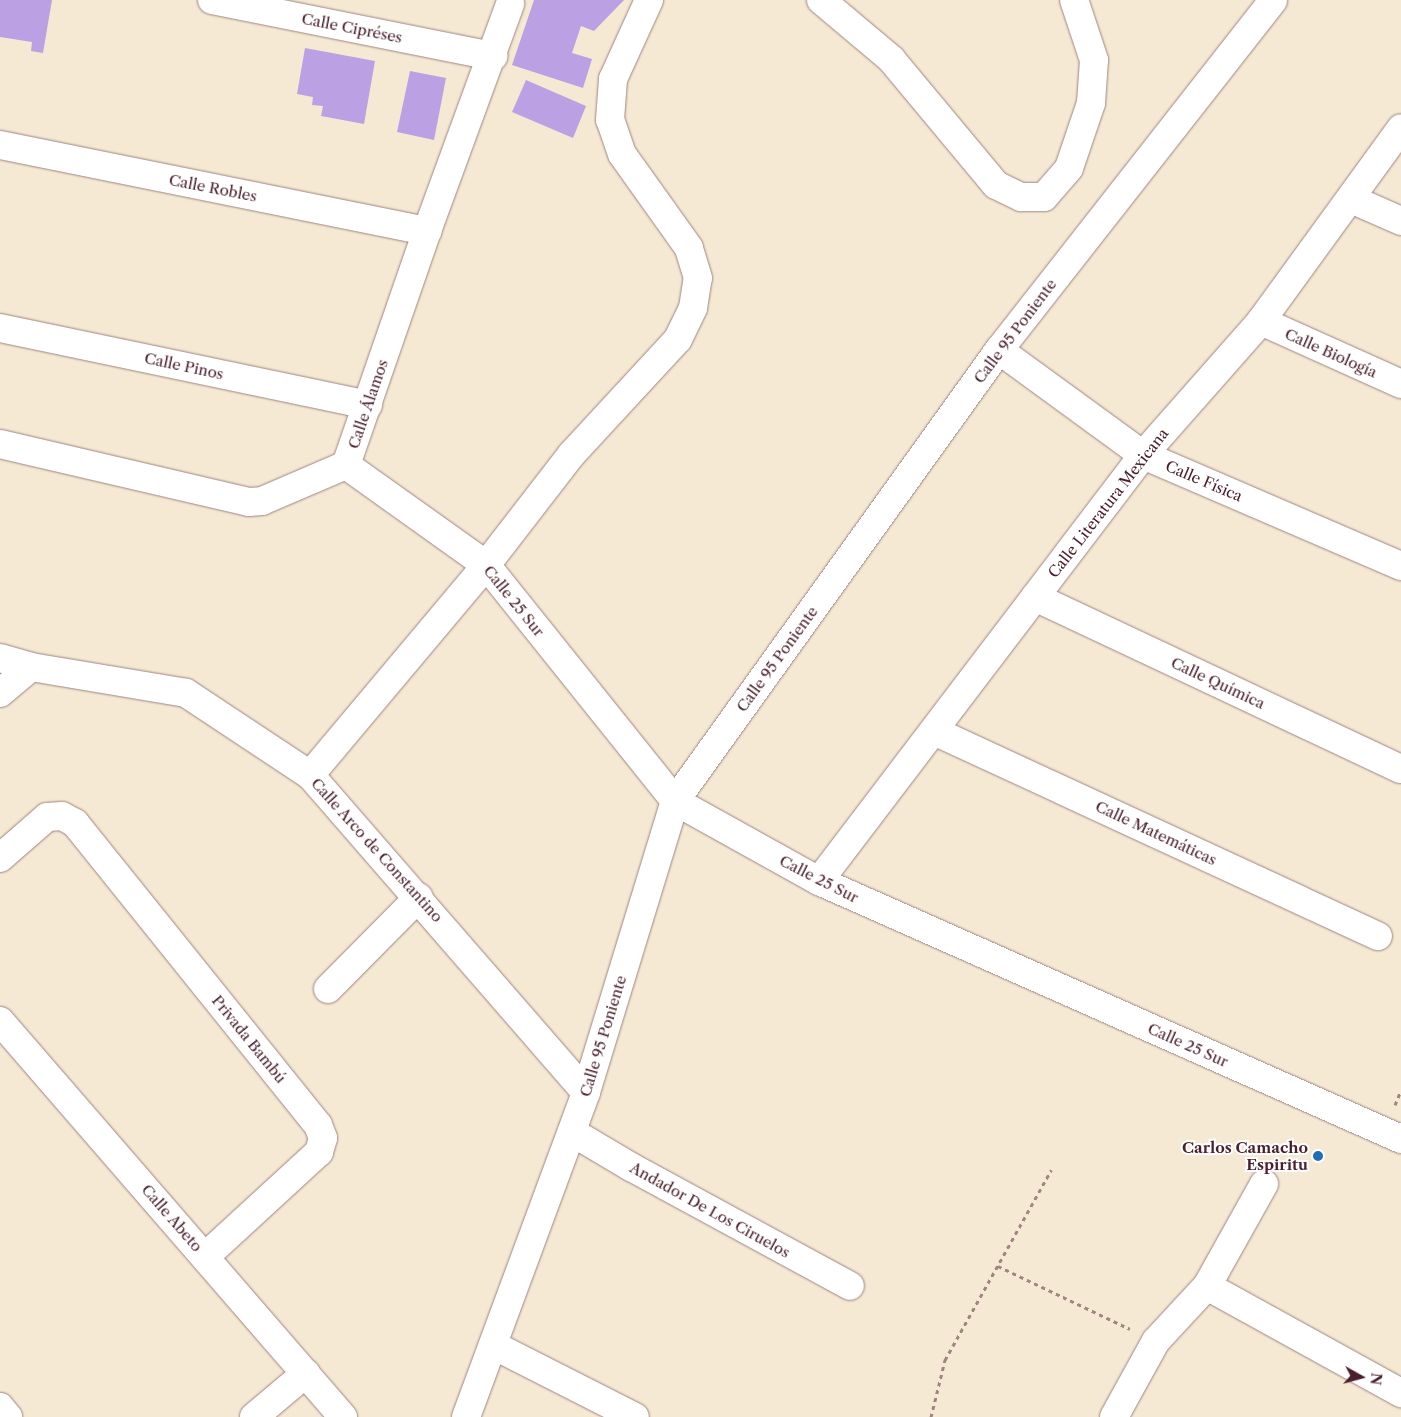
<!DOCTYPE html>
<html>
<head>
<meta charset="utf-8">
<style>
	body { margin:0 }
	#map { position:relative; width:1401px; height:1417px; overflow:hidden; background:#f5e9d4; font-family:"Libre Caslon Text",serif }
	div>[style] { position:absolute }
	.building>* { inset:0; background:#bca0e4 }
	.path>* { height:3px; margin-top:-1.5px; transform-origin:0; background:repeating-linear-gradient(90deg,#a08480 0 4px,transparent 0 8px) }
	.roads { filter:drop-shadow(0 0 1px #a08480) drop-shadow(0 0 1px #a08480) }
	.minor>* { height:28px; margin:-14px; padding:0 14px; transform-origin:14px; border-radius:14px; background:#fff }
	.dots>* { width:14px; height:14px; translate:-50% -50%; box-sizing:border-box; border:2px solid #fff; border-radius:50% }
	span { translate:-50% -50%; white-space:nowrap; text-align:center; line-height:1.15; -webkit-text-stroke:4px #fff; paint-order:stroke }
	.street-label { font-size:15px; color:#4a1f2b }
	.poi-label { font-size:15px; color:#4a1f2b; font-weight:700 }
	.right { translate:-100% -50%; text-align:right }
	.north { position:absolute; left:1336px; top:1352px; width:50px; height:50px; -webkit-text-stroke:4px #fff; paint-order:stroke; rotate:97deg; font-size:14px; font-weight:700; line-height:20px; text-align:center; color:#4a1f2b }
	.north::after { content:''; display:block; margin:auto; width:18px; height:22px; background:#4a1f2b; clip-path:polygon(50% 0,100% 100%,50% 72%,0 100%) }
</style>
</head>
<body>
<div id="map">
	<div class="building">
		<div style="clip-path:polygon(0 0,52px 0,43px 53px,31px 51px,32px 42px,0 37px)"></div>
		<div style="clip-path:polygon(534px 0,624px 0,594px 31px,581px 26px,572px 53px,592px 59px,583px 88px,512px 65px)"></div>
		<div style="clip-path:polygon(305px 48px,375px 61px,364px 124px,321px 116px,323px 106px,312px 105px,313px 97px,297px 94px)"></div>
		<div style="clip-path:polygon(410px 71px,446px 78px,434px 140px,397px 132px)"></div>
		<div style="clip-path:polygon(526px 80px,586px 106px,573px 138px,512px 112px)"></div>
	</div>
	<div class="path">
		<div style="left:1395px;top:1105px;width:16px;rotate:-68deg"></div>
		<div style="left:998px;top:1266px;width:146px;rotate:25.5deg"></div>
		<div style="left:931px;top:1417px;width:59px;rotate:-76.2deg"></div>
		<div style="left:945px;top:1360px;width:218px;rotate:-60.8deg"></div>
	</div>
	<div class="roads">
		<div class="minor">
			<div style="left:212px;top:0;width:287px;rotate:11.3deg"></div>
			<div style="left:821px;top:0;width:92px;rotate:40.1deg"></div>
			<div style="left:891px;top:59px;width:164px;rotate:50.2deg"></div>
			<div style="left:996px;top:185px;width:28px;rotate:26deg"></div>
			<div style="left:1021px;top:197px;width:23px"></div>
			<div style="left:1044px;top:197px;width:38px;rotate:-49deg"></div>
			<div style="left:1069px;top:168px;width:69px;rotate:-71.3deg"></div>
			<div style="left:1091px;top:103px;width:43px;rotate:-86deg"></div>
			<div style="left:1094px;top:60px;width:63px;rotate:-108.4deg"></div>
			<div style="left:0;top:145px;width:436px;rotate:11.4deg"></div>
			<div style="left:1351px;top:199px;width:55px;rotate:23.7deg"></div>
			<div style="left:1261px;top:321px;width:154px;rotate:24.2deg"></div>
			<div style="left:0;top:328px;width:376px;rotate:11.8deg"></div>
			<div style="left:999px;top:350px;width:178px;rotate:36.1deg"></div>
			<div style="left:1143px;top:455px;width:281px;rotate:23.3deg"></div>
			<div style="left:0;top:444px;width:256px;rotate:13.1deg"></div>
			<div style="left:249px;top:502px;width:13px;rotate:-4deg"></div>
			<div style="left:262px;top:501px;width:91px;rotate:-23.2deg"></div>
			<div style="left:346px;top:465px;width:248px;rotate:-70.9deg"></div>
			<div style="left:427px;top:231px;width:242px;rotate:-69.9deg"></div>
			<div style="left:346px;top:465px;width:172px;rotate:35.5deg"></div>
			<div style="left:486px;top:565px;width:302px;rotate:51.3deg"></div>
			<div style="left:675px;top:801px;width:165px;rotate:29.1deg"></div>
			<div style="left:819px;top:881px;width:637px;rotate:23.91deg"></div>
			<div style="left:1035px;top:597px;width:404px;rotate:25.2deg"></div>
			<div style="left:0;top:658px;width:32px;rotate:16deg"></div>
			<div style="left:31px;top:667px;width:157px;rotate:9.5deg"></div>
			<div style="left:186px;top:693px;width:149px;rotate:33.5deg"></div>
			<div style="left:310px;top:775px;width:420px;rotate:49deg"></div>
			<div style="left:0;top:693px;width:40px;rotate:-40deg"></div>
			<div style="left:934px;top:731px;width:489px;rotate:24.8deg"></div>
			<div style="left:310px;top:775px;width:274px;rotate:-50deg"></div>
			<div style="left:486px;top:565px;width:139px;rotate:-52.3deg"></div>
			<div style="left:571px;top:455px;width:158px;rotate:-47.3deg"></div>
			<div style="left:678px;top:339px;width:34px;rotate:-64deg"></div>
			<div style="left:693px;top:308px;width:30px;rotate:-81deg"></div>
			<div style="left:698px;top:278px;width:31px;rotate:-107deg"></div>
			<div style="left:689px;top:248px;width:115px;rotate:-125.5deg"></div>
			<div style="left:622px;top:154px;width:36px;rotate:-109deg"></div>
			<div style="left:610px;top:120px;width:41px;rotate:-85.8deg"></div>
			<div style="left:613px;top:79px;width:87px;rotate:-65.5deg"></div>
			<div style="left:0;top:858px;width:62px;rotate:-41.1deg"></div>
			<div style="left:47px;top:817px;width:15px;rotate:-4deg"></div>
			<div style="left:62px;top:816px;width:15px;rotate:28deg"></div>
			<div style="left:75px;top:823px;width:388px;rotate:51.2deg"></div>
			<div style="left:318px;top:1125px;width:14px;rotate:69deg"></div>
			<div style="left:323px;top:1138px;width:15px;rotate:106deg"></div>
			<div style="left:319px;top:1152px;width:155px;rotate:137.4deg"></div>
			<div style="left:819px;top:881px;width:535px;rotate:-52.74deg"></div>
			<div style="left:1143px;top:455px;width:179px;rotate:-48.6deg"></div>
			<div style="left:1261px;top:321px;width:238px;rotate:-54deg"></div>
			<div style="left:328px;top:989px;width:129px;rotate:-45.3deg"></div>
			<div style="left:0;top:1021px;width:524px;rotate:49.1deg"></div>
			<div style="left:572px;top:1132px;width:69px;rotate:30.7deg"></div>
			<div style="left:631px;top:1167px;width:249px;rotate:28.5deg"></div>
			<div style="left:1207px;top:1286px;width:222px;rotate:28.9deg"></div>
			<div style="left:493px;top:1345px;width:159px;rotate:26.9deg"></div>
			<div style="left:0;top:1407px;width:13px;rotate:51deg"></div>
			<div style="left:254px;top:1417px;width:68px;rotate:-40.2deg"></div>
			<div style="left:466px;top:1417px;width:346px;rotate:-69.7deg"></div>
			<div style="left:586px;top:1092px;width:304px;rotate:-73deg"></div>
			<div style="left:675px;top:801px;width:555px;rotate:-54.31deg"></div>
			<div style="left:999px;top:350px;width:444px;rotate:-51.9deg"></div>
			<div style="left:1114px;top:1417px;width:87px;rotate:-61.1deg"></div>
			<div style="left:1156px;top:1341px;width:75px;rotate:-47.2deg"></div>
			<div style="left:1207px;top:1286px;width:117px;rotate:-60.8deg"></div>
		</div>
	</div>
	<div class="dots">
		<div style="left:1318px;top:1156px;background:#1f6fb2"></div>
	</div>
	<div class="street-label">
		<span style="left:352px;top:28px;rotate:11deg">Calle Cipréses</span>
		<span style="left:213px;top:188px;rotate:11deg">Calle Robles</span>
		<span style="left:1015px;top:331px;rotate:-53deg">Calle 95 Poniente</span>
		<span style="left:1331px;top:353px;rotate:24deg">Calle Biología</span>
		<span style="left:184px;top:366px;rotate:12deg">Calle Pinos</span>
		<span style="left:368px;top:404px;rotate:-71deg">Calle Álamos</span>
		<span style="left:1204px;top:481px;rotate:23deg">Calle Física</span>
		<span style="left:1108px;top:503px;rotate:-52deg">Calle Literatura Mexicana</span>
		<span style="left:514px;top:601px;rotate:51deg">Calle 25 Sur</span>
		<span style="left:777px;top:659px;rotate:-54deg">Calle 95 Poniente</span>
		<span style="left:1218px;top:683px;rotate:25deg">Calle Química</span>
		<span style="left:1156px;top:833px;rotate:25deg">Calle Matemáticas</span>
		<span style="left:377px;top:850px;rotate:48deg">Calle Arco de Constantino</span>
		<span style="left:819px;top:879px;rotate:27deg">Calle 25 Sur</span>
		<span style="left:603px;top:1036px;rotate:-73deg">Calle 95 Poniente</span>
		<span style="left:249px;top:1039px;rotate:51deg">Privada Bambú</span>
		<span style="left:1188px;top:1045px;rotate:24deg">Calle 25 Sur</span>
		<span style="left:710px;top:1210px;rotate:29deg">Andador De Los Ciruelos</span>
		<span style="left:172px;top:1218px;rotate:49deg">Calle Abeto</span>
	</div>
	<div class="poi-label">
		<span class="right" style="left:1308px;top:1156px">Carlos Camacho<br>Espiritu</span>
	</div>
	<div class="north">N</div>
</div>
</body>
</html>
